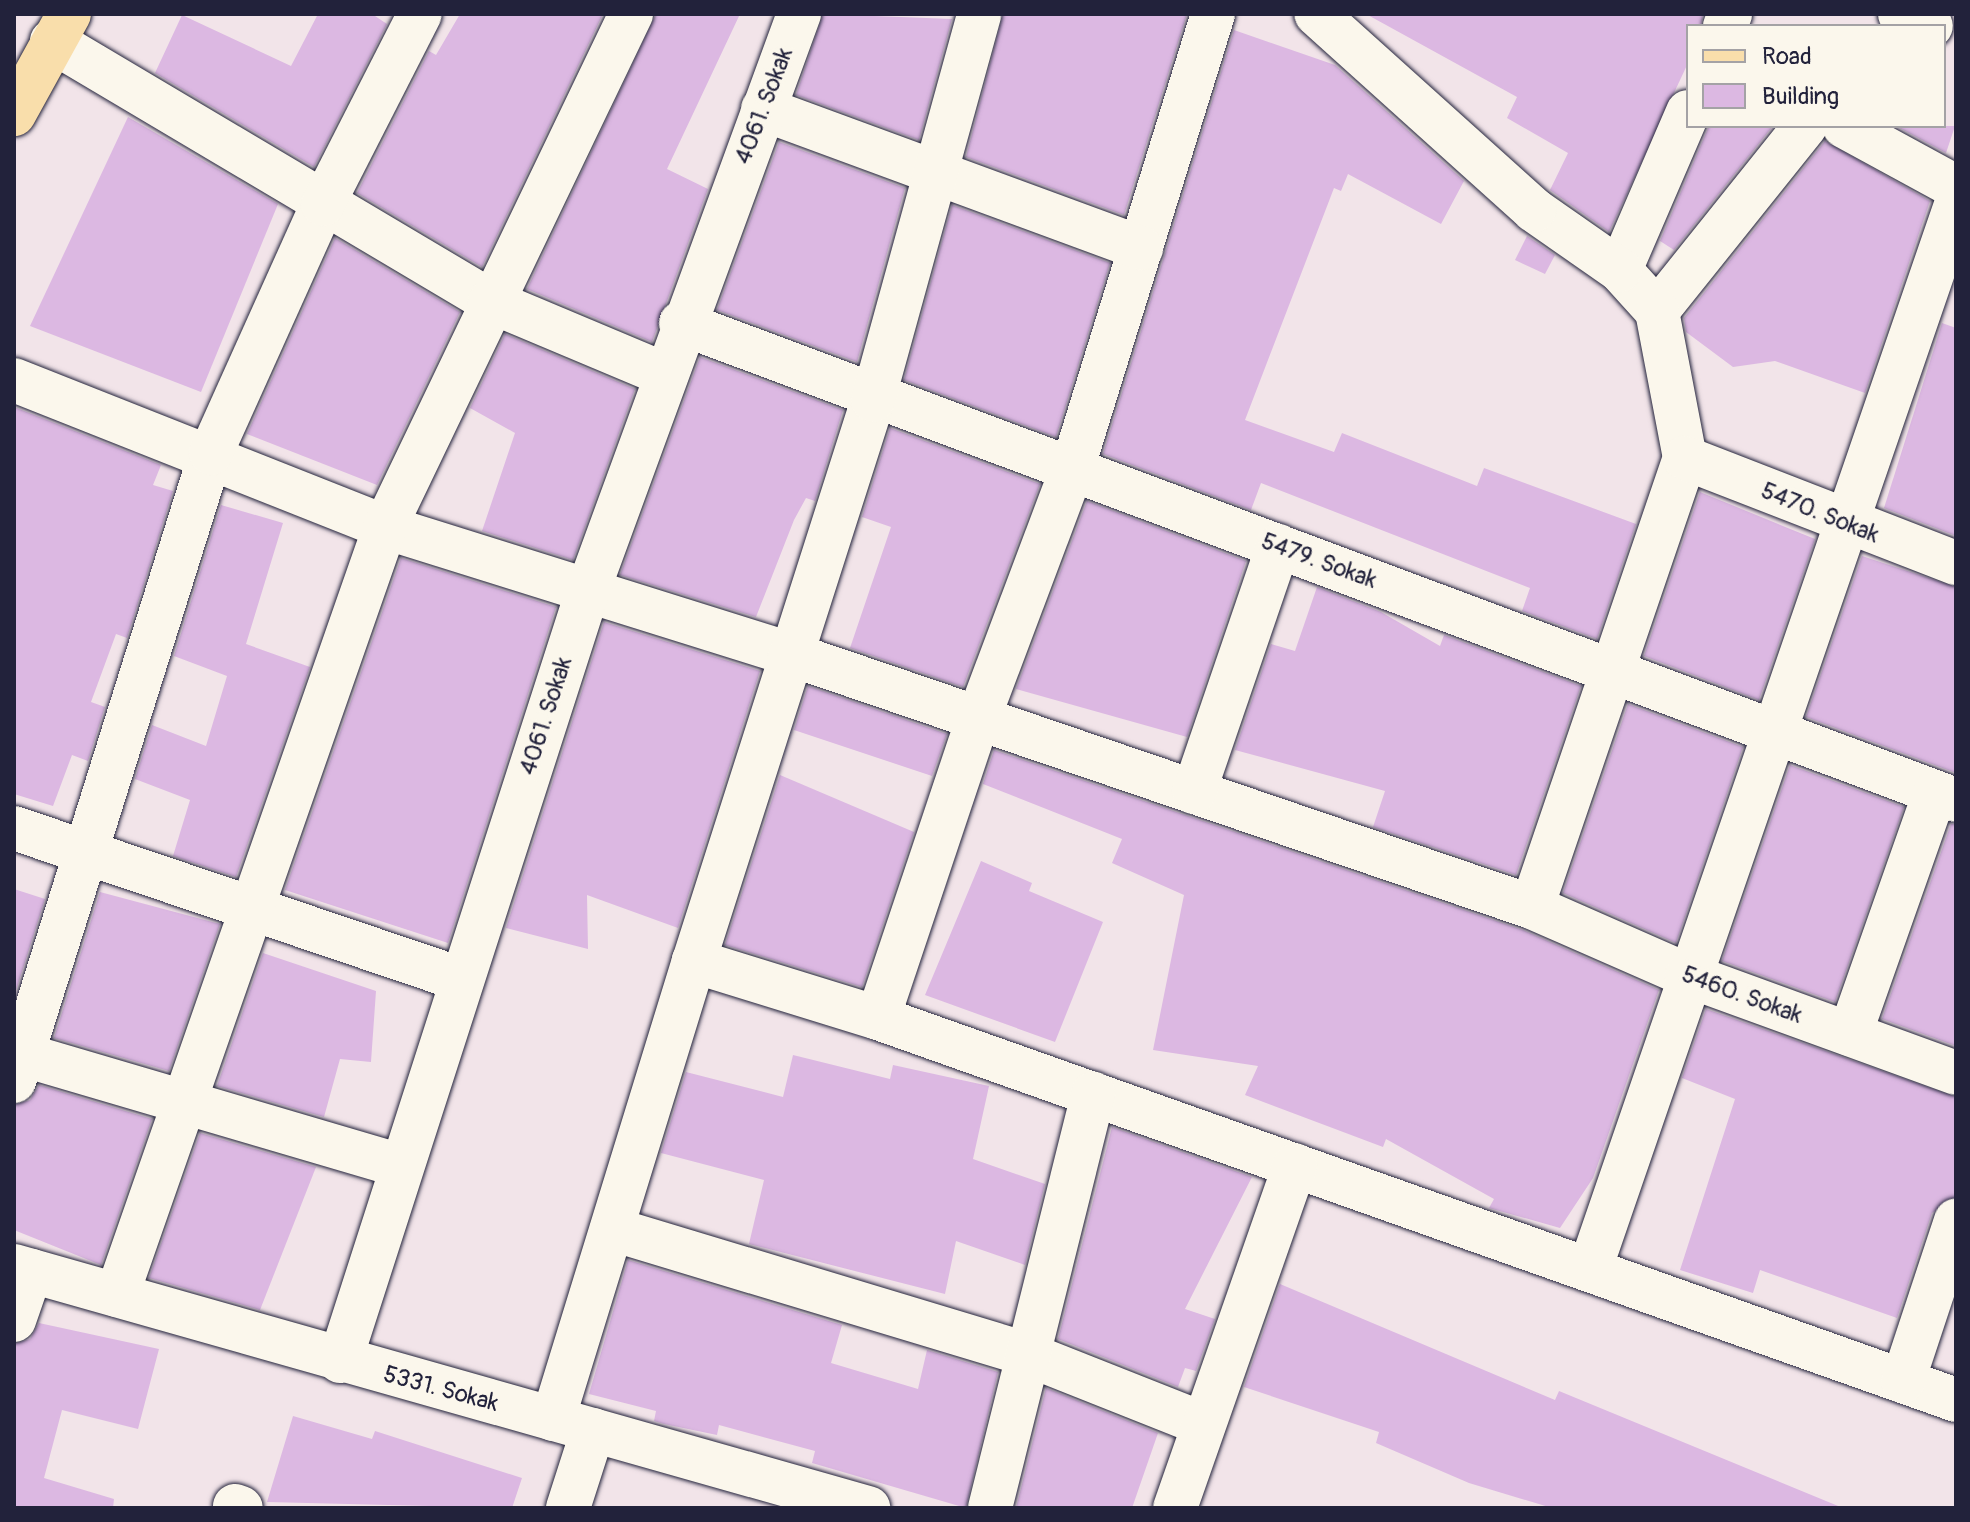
<!DOCTYPE html>
<html>
<head>
<meta charset="utf-8">
<style>
	body { margin:0 }
	#map { position:relative; width:1970px; height:1522px; overflow:hidden; background:#f2e4e9; font-family:Pangolin,sans-serif }
	div>[style] { position:absolute }
	.building>* { inset:0; background:#dcb8e2 }
	.roads { filter:drop-shadow(0 0 2px #22223b) drop-shadow(0 0 2px #22223b) }
	.minor>* { height:44px; margin:-22px; padding:0 22px; transform-origin:22px; border-radius:22px; background:#fbf7ec }
	.major>* { height:44px; margin:-22px; padding:0 22px; transform-origin:22px; border-radius:22px; background:#f9deab }
	span { translate:-50% -50%; white-space:nowrap; text-align:center; line-height:1.15; -webkit-text-stroke:7px #fbf7ec; paint-order:stroke }
	.street-label { font-size:24px; color:#22223b }
	.frame { position:absolute; inset:0; border:16px solid #22223b; pointer-events:none }
	.legend { position:absolute; left:1686px; top:24px; width:260px; height:104px; box-sizing:border-box; background:#fbf7ec; border:2px solid #a4a2a5; margin:0; padding:10px 14px; list-style:none; font-size:24px; color:#22223b }
	.legend li { display:flex; align-items:center; gap:16px; height:40px }
	.legend b { width:40px; border:2px solid #a4a2a5 }
</style>
</head>
<body>
<div id="map">
	<div class="building">
		<div style="clip-path:polygon(318px 14px,372px 14px,387px 24px,314px 167px,155px 73px,182px 15px,291px 66px)"></div>
		<div style="clip-path:polygon(460px 14px,603px 14px,482px 267px,357px 193px,429px 51px,436px 55px)"></div>
		<div style="clip-path:polygon(656px 14px,740px 14px,667px 169px,708px 189px,652px 342px,527px 289px)"></div>
		<div style="clip-path:polygon(823px 14px,952px 19px,919px 140px,796px 95px)"></div>
		<div style="clip-path:polygon(1003px 14px,1187px 14px,1124px 215px,966px 157px)"></div>
		<div style="clip-path:polygon(1366px 14px,1703px 14px,1701px 26px,1688px 26px,1688px 63px,1609px 232px,1550px 190px,1568px 153px,1507px 118px,1517px 97px)"></div>
		<div style="clip-path:polygon(1234px 30px,1335px 65px,1464px 181px,1441px 224px,1348px 174px,1341px 191px,1334px 188px,1245px 420px,1334px 452px,1342px 433px,1477px 486px,1484px 468px,1636px 524px,1597px 639px,1522px 611px,1530px 588px,1261px 483px,1251px 510px,1103px 454px)"></div>
		<div style="clip-path:polygon(128px 117px,278px 204px,201px 392px,30px 326px)"></div>
		<div style="clip-path:polygon(1709px 126px,1773px 126px,1674px 250px,1660px 241px)"></div>
		<div style="clip-path:polygon(1896px 126px,1955px 126px,1946px 153px)"></div>
		<div style="clip-path:polygon(1825px 141px,1930px 201px,1865px 393px,1775px 361px,1733px 367px,1686px 332px,1684px 318px)"></div>
		<div style="clip-path:polygon(779px 142px,905px 188px,857px 362px,717px 310px)"></div>
		<div style="clip-path:polygon(952px 205px,1110px 263px,1056px 437px,904px 380px)"></div>
		<div style="clip-path:polygon(1527px 236px,1555px 255px,1545px 274px,1515px 260px)"></div>
		<div style="clip-path:polygon(335px 238px,460px 312px,377px 485px,247px 434px)"></div>
		<div style="clip-path:polygon(1942px 323px,1956px 328px,1956px 536px,1884px 508px)"></div>
		<div style="clip-path:polygon(505px 334px,635px 389px,573px 560px,482px 531px,515px 433px,470px 408px)"></div>
		<div style="clip-path:polygon(700px 357px,843px 410px,815px 501px,806px 498px,794px 520px,756px 617px,620px 575px)"></div>
		<div style="clip-path:polygon(14px 407px,161px 465px,153px 485px,173px 491px,127px 638px,116px 634px,91px 702px,105px 707px,88px 761px,72px 755px,53px 806px,14px 794px)"></div>
		<div style="clip-path:polygon(890px 428px,1040px 484px,963px 687px,850px 648px,891px 527px,862px 517px)"></div>
		<div style="clip-path:polygon(1700px 492px,1815px 539px,1759px 700px,1644px 656px)"></div>
		<div style="clip-path:polygon(1087px 501px,1246px 561px,1187px 737px,1016px 689px)"></div>
		<div style="clip-path:polygon(221px 505px,283px 523px,246px 644px,310px 667px,236px 877px,173px 856px,190px 800px,135px 779px,152px 725px,206px 746px,227px 676px,174px 656px)"></div>
		<div style="clip-path:polygon(1862px 556px,1956px 587px,1956px 773px,1806px 717px)"></div>
		<div style="clip-path:polygon(401px 558px,556px 607px,448px 943px,285px 890px)"></div>
		<div style="clip-path:polygon(1317px 587px,1381px 612px,1440px 646px,1444px 635px,1581px 686px,1516px 875px,1373px 827px,1385px 791px,1235px 750px,1271px 644px,1295px 651px)"></div>
		<div style="clip-path:polygon(604px 622px,760px 671px,678px 928px,587px 895px,588px 949px,506px 928px)"></div>
		<div style="clip-path:polygon(808px 686px,947px 734px,932px 776px,794px 730px)"></div>
		<div style="clip-path:polygon(1628px 704px,1743px 747px,1676px 943px,1563px 893px)"></div>
		<div style="clip-path:polygon(994px 750px,1523px 930px,1659px 990px,1593px 1178px,1560px 1228px,1489px 1208px,1494px 1199px,1386px 1139px,1383px 1147px,1245px 1095px,1258px 1066px,1153px 1050px,1184px 895px,1112px 863px,1122px 839px,983px 784px)"></div>
		<div style="clip-path:polygon(1790px 765px,1904px 807px,1835px 1002px,1722px 961px)"></div>
		<div style="clip-path:polygon(780px 775px,914px 832px,862px 987px,725px 945px)"></div>
		<div style="clip-path:polygon(1951px 824px,1956px 824px,1956px 1046px,1882px 1019px)"></div>
		<div style="clip-path:polygon(981px 861px,1032px 883px,1029px 891px,1103px 922px,1055px 1042px,925px 995px)"></div>
		<div style="clip-path:polygon(14px 889px,45px 899px,14px 997px)"></div>
		<div style="clip-path:polygon(100px 892px,220px 924px,169px 1071px,54px 1038px)"></div>
		<div style="clip-path:polygon(263px 953px,376px 991px,371px 1062px,340px 1059px,324px 1117px,217px 1086px)"></div>
		<div style="clip-path:polygon(1706px 1009px,1956px 1097px,1956px 1197px,1932px 1213px,1897px 1318px,1760px 1270px,1753px 1293px,1680px 1270px,1735px 1099px,1682px 1078px)"></div>
		<div style="clip-path:polygon(793px 1055px,890px 1079px,893px 1065px,989px 1086px,973px 1159px,1045px 1184px,1025px 1265px,956px 1241px,945px 1294px,749px 1244px,764px 1180px,661px 1153px,686px 1072px,783px 1097px)"></div>
		<div style="clip-path:polygon(39px 1085px,152px 1119px,101px 1265px,14px 1230px,14px 1105px,30px 1100px)"></div>
		<div style="clip-path:polygon(1112px 1127px,1252px 1177px,1185px 1309px,1215px 1319px,1196px 1371px,1185px 1368px,1178px 1387px,1058px 1339px)"></div>
		<div style="clip-path:polygon(200px 1133px,316px 1167px,260px 1310px,149px 1278px)"></div>
		<div style="clip-path:polygon(628px 1260px,842px 1325px,831px 1363px,918px 1389px,927px 1350px,998px 1372px,966px 1508px,812px 1463px,815px 1451px,719px 1425px,717px 1435px,664px 1424px,654px 1421px,656px 1411px,589px 1394px)"></div>
		<div style="clip-path:polygon(1280px 1284px,1555px 1400px,1559px 1391px,1843px 1508px,1552px 1508px,1469px 1483px,1376px 1443px,1379px 1432px,1244px 1387px)"></div>
		<div style="clip-path:polygon(39px 1323px,159px 1349px,138px 1429px,62px 1410px,44px 1478px,114px 1499px,113px 1508px,14px 1508px,14px 1344px,30px 1339px)"></div>
		<div style="clip-path:polygon(1046px 1388px,1158px 1433px,1132px 1508px,1016px 1508px)"></div>
		<div style="clip-path:polygon(293px 1416px,372px 1439px,375px 1431px,522px 1478px,512px 1508px,267px 1502px)"></div>
	</div>
	<div class="roads">
		<div class="minor">
			<div style="left:1213px;top:14px;width:480px;rotate:107.2deg"></div>
			<div style="left:1071px;top:472px;width:264px;rotate:110.6deg"></div>
			<div style="left:978px;top:719px;width:315px;rotate:108.5deg"></div>
			<div style="left:878px;top:1018px;width:1144px;rotate:19.51deg"></div>
			<div style="left:1900px;top:14px;width:33px;rotate:21deg"></div>
			<div style="left:1725px;top:26px;width:13px;rotate:-67deg"></div>
			<div style="left:52px;top:41px;width:509px;rotate:30.69deg"></div>
			<div style="left:490px;top:301px;width:191px;rotate:22.8deg"></div>
			<div style="left:763px;top:109px;width:403px;rotate:20.2deg"></div>
			<div style="left:1844px;top:126px;width:128px;rotate:28.6deg"></div>
			<div style="left:1620px;top:270px;width:172px;rotate:-66.7deg"></div>
			<div style="left:1657px;top:311px;width:237px;rotate:-51.3deg"></div>
			<div style="left:681px;top:323px;width:1361px;rotate:20.51deg"></div>
			<div style="left:14px;top:380px;width:399px;rotate:21.6deg"></div>
			<div style="left:385px;top:527px;width:424px;rotate:17.4deg"></div>
			<div style="left:790px;top:654px;width:784px;rotate:18.83deg"></div>
			<div style="left:1532px;top:907px;width:474px;rotate:-71.2deg"></div>
			<div style="left:1685px;top:458px;width:150px;rotate:-100.8deg"></div>
			<div style="left:1657px;top:311px;width:55px;rotate:-132.1deg"></div>
			<div style="left:1620px;top:270px;width:105px;rotate:-145.1deg"></div>
			<div style="left:1534px;top:210px;width:293px;rotate:-138deg"></div>
			<div style="left:1685px;top:458px;width:291px;rotate:21.2deg"></div>
			<div style="left:1194px;top:792px;width:260px;rotate:-71.1deg"></div>
			<div style="left:14px;top:828px;width:470px;rotate:18.7deg"></div>
			<div style="left:1532px;top:907px;width:169px;rotate:23.7deg"></div>
			<div style="left:1687px;top:975px;width:286px;rotate:20deg"></div>
			<div style="left:878px;top:1018px;width:193px;rotate:-162.8deg"></div>
			<div style="left:694px;top:961px;width:589px;rotate:-72.3deg"></div>
			<div style="left:873px;top:400px;width:400px;rotate:-74.6deg"></div>
			<div style="left:1850px;top:1034px;width:256px;rotate:-70.6deg"></div>
			<div style="left:14px;top:1052px;width:403px;rotate:16.4deg"></div>
			<div style="left:14px;top:1081px;width:658px;rotate:-72.58deg"></div>
			<div style="left:211px;top:453px;width:273px;rotate:-65.8deg"></div>
			<div style="left:323px;top:204px;width:213px;rotate:-63deg"></div>
			<div style="left:612px;top:1229px;width:436px;rotate:16.8deg"></div>
			<div style="left:1029px;top:1355px;width:187px;rotate:21.6deg"></div>
			<div style="left:14px;top:1266px;width:888px;rotate:15.82deg"></div>
			<div style="left:1590px;top:1269px;width:1125px;rotate:-71.02deg"></div>
			<div style="left:117px;top:1295px;width:813px;rotate:-70.76deg"></div>
			<div style="left:385px;top:527px;width:569px;rotate:-64.38deg"></div>
			<div style="left:14px;top:1320px;width:52px;rotate:-70.9deg"></div>
			<div style="left:340px;top:1361px;width:804px;rotate:-72.17deg"></div>
			<div style="left:586px;top:596px;width:620px;rotate:-69.9deg"></div>
			<div style="left:1903px;top:1381px;width:169px;rotate:-71.7deg"></div>
			<div style="left:553px;top:1419px;width:479px;rotate:-72.9deg"></div>
			<div style="left:235px;top:1506px;width:6px;rotate:18deg"></div>
			<div style="left:568px;top:1508px;width:82px;rotate:-72.2deg"></div>
			<div style="left:990px;top:1508px;width:427px;rotate:-76deg"></div>
			<div style="left:1175px;top:1508px;width:363px;rotate:-70.7deg"></div>
		</div>
		<div class="major">
			<div style="left:14px;top:114px;width:114px;rotate:-61.2deg"></div>
		</div>
	</div>
	<div class="street-label">
		<span style="left:764px;top:106px;rotate:-69deg">4061. Sokak</span>
		<span style="left:1820px;top:513px;rotate:22deg">5470. Sokak</span>
		<span style="left:1319px;top:561px;rotate:20deg">5479. Sokak</span>
		<span style="left:546px;top:716px;rotate:-72deg">4061. Sokak</span>
		<span style="left:1742px;top:995px;rotate:20deg">5460. Sokak</span>
		<span style="left:441px;top:1389px;rotate:15deg">5331. Sokak</span>
	</div>
	<div class="frame"></div>
	<ul class="legend">
	<li><b style="height:10px;background:#f9deab"></b>Road</li>
	<li><b style="height:22px;background:#dcb8e2"></b>Building</li>
	</ul>
</div>
</body>
</html>
